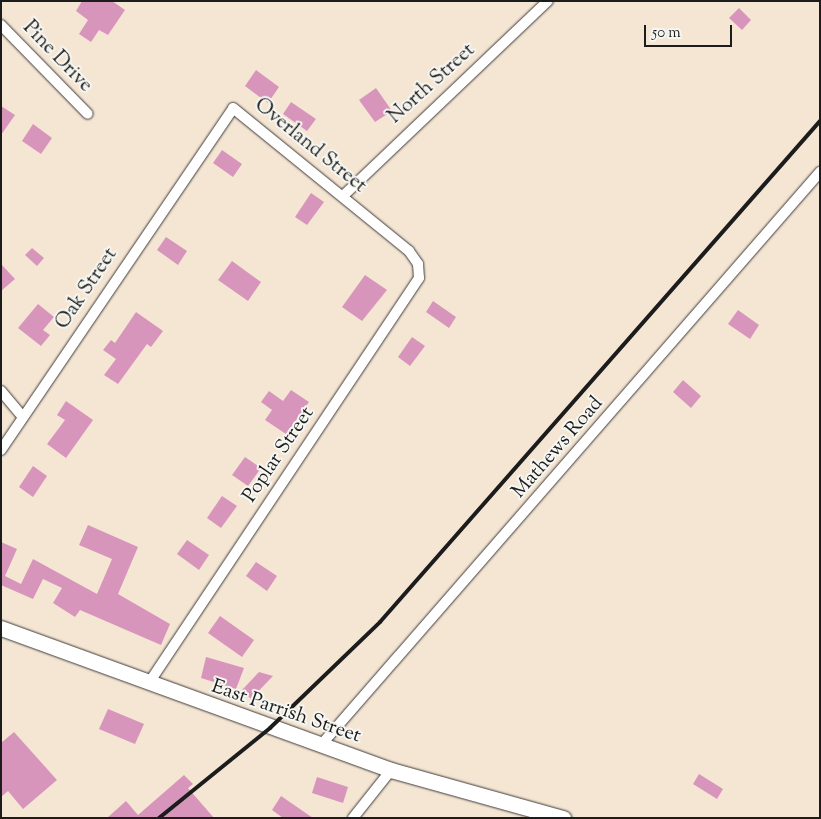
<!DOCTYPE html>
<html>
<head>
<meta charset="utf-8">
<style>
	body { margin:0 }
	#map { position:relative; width:821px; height:819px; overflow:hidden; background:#f5e6d4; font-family:"Sorts Mill Goudy",serif }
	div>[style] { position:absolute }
	.building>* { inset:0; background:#d895bb }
	.roads { filter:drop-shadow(0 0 1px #3d3a38) drop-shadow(0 0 1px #3d3a38) }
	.minor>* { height:10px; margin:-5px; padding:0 5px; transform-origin:5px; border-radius:5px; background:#fff }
	.primary>* { height:15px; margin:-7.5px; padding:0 7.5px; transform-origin:7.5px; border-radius:7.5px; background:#fff }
	.rail>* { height:4px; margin:-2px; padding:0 2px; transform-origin:2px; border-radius:2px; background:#1c1c1c }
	span { translate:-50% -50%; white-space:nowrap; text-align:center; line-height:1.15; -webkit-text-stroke:4px #f6f6f2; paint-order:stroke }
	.street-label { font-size:20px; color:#1c1c1c }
	.frame { position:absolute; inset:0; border:2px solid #1c1c1c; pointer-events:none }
	.scale { position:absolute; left:644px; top:25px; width:88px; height:22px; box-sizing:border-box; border:2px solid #1c1c1c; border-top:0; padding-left:6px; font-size:15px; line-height:18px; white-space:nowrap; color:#1c1c1c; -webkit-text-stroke:4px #f6f6f2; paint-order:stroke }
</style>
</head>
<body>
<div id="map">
	<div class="building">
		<div style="clip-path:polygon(82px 1px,112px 1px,125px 10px,108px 35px,99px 30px,91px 42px,79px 34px,88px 20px,76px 11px)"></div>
		<div style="clip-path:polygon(739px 8px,751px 20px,742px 30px,729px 18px)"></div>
		<div style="clip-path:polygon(256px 70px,279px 87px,268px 103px,245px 86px)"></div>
		<div style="clip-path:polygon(376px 88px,392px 111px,375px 122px,359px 100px)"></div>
		<div style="clip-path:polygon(291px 102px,316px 119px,307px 131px,283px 114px)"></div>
		<div style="clip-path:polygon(1px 106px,15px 115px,1px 135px)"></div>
		<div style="clip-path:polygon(33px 124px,52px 138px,41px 154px,22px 141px)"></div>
		<div style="clip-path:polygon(222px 150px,242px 164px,233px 177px,213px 163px)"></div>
		<div style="clip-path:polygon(311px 193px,324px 202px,307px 225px,295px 217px)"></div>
		<div style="clip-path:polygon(166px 237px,187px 251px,178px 265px,157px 250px)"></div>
		<div style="clip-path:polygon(32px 248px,44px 258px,37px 266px,25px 255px)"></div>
		<div style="clip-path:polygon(232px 261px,261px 282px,248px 301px,218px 280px)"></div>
		<div style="clip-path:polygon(1px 264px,15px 279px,1px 291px)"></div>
		<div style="clip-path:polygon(365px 275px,387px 290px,362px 321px,342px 307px)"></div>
		<div style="clip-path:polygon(433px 301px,456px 317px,449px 328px,426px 312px)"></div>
		<div style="clip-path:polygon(38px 304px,54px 317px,43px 330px,50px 335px,41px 346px,18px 328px)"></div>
		<div style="clip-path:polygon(738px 310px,759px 325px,750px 339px,728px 324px)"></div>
		<div style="clip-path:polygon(136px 312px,163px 331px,151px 347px,147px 344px,118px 384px,104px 375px,116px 359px,103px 350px,111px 340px,115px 343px)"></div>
		<div style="clip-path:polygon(412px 337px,425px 346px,410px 366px,398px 357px)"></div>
		<div style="clip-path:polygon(683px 380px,701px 396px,691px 408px,673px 392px)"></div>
		<div style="clip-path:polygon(291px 390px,309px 402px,286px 434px,265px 420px,272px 410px,261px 402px,269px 391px,283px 401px)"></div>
		<div style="clip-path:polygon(66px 401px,93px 420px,66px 458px,47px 444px,65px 420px,57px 415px)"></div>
		<div style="clip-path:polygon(245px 457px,261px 468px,248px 486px,232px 475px)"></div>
		<div style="clip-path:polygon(33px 466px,47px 476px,33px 497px,19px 487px)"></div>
		<div style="clip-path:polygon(222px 496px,237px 506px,221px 528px,207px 518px)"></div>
		<div style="clip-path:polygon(88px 525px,138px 547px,118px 594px,170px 624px,161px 645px,80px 610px,75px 617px,53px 603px,62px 588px,43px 579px,33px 599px,1px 585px,1px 542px,17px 549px,5px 576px,21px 584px,33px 559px,97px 594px,112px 559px,79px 545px)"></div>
		<div style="clip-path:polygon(187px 540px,209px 555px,199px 570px,177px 554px)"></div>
		<div style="clip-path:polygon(256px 562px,277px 576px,267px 591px,246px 576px)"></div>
		<div style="clip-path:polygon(220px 616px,254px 640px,242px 657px,208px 633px)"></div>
		<div style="clip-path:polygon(206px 657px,244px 668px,236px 689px,201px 678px)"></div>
		<div style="clip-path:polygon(259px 672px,273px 676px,251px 699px,242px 690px)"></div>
		<div style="clip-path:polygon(108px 709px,144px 724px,135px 744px,99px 729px)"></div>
		<div style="clip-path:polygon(14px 732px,57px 780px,23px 809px,8px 791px,1px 797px,1px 743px)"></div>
		<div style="clip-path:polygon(699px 774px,723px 789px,717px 799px,693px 784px)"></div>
		<div style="clip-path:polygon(184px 775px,193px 784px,188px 788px,214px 818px,107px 818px,126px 801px,138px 815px)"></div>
		<div style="clip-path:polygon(317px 777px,348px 787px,343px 803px,312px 793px)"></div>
		<div style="clip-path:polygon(281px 796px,313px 818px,283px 818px,272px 810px)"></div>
	</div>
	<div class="roads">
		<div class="minor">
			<div style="left:1px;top:25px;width:124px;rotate:45.7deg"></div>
			<div style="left:343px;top:196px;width:283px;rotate:-43.6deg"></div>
			<div style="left:1px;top:391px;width:34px;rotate:50deg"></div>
			<div style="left:1px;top:450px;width:413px;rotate:-55.8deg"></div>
			<div style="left:233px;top:108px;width:227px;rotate:39.1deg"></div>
			<div style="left:409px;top:251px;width:16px;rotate:55deg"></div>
			<div style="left:418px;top:264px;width:14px;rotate:86deg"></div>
			<div style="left:419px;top:278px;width:488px;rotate:123.7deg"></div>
			<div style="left:321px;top:745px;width:760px;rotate:-48.95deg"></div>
			<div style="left:353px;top:818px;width:61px;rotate:-51.6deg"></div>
		</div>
		<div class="primary">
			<div style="left:1px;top:628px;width:415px;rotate:20deg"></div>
			<div style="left:391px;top:770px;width:179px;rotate:15.6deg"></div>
		</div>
	</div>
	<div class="rail">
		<div style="left:159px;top:818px;width:143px;rotate:-39deg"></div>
		<div style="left:270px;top:728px;width:153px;rotate:-43.9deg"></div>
		<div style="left:380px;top:622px;width:667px;rotate:-48.71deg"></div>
	</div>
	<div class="street-label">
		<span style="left:57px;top:57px;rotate:46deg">Pine Drive</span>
		<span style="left:432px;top:84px;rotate:-42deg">North Street</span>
		<span style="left:310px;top:146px;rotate:39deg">Overland Street</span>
		<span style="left:87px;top:289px;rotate:-56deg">Oak Street</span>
		<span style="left:558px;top:448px;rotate:-49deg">Mathews Road</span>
		<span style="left:279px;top:455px;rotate:-56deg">Poplar Street</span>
		<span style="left:286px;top:712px;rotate:19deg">East Parrish Street</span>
	</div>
	<div class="frame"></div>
	<div class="scale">50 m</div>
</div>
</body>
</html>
